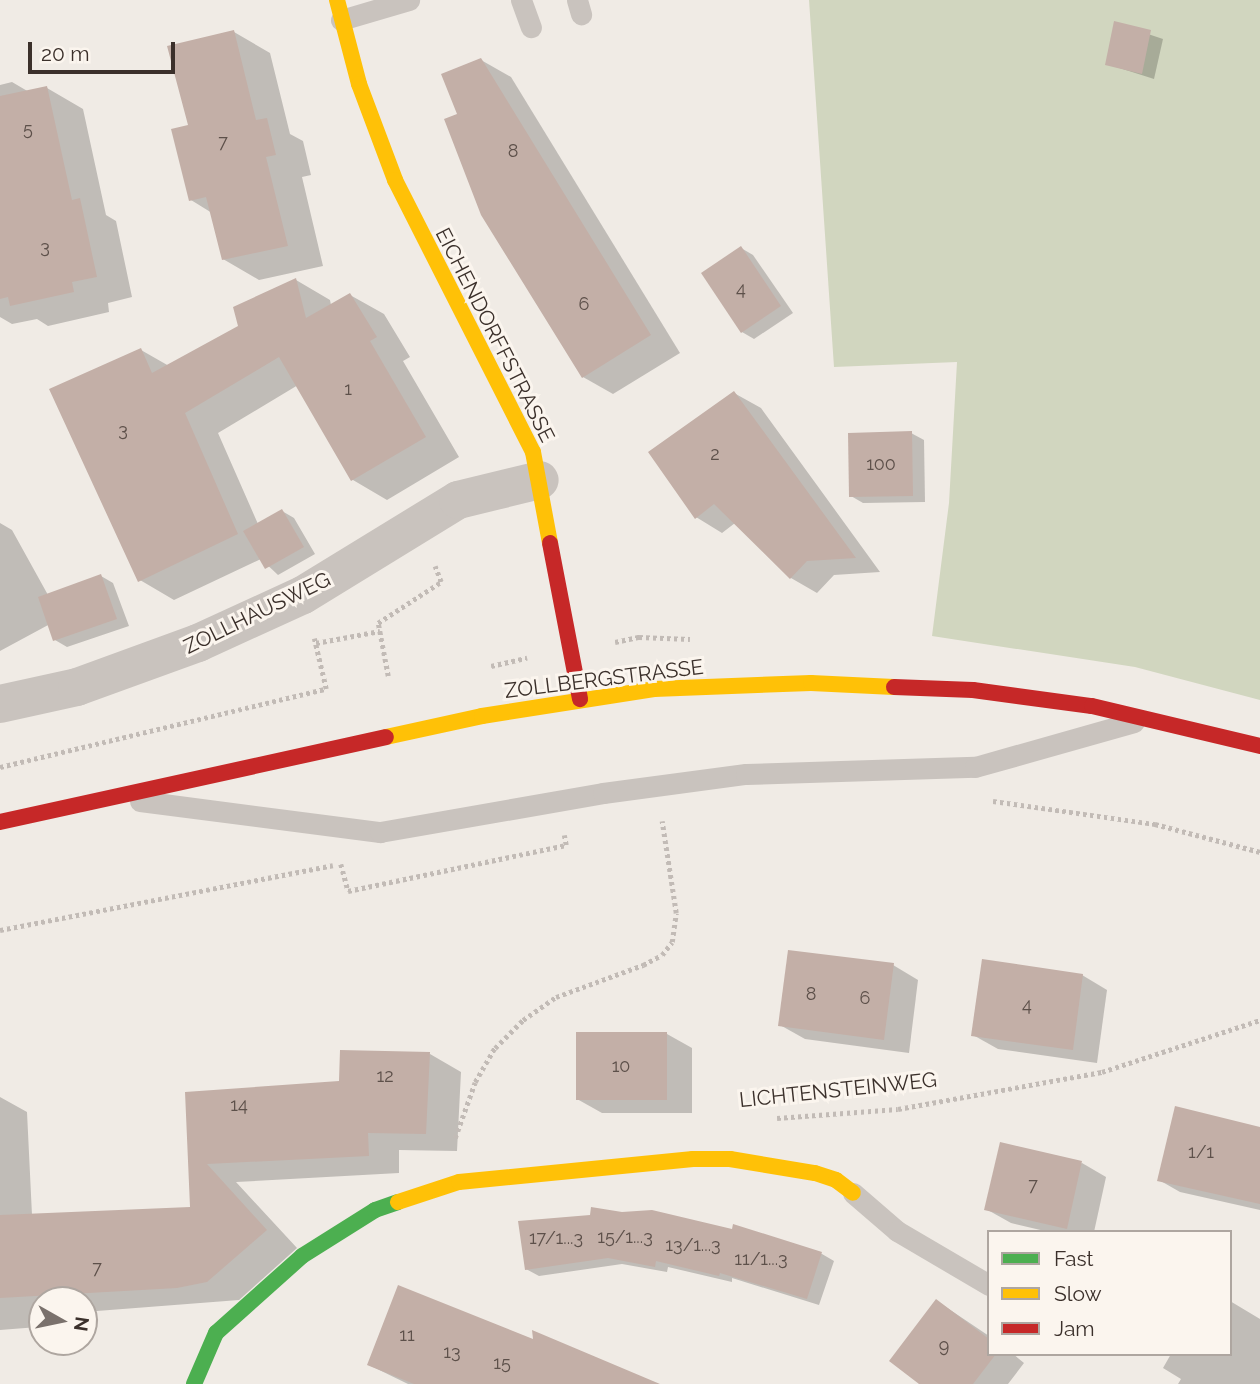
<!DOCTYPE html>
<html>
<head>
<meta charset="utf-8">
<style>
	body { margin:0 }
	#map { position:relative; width:1260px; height:1384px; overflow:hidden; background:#f0ebe5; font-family:Raleway,sans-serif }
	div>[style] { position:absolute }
	.green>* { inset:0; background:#d1d6bf }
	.shadow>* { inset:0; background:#0003 }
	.building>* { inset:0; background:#c3afa7 }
	.path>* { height:4.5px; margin-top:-2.25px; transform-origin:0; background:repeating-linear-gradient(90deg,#c2bbb6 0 3.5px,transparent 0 7px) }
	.lane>* { height:21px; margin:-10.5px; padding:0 10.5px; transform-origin:10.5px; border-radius:10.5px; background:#c9c3be }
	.street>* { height:38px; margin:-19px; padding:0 19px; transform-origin:19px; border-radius:19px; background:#c9c3be }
	.fast>* { height:16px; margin:-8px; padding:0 8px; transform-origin:8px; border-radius:8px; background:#4caf50 }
	.slow>* { height:16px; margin:-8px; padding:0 8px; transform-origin:8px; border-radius:8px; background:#ffc107 }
	.jam>* { height:16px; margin:-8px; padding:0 8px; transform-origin:8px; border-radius:8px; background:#c62828 }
	span { translate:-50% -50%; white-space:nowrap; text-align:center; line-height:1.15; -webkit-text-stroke:6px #fbf5ee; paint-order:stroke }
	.number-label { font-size:18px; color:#5d504a }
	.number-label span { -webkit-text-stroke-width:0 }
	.street-label { font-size:21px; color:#3b302b }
	.legend { position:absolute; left:987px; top:1230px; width:245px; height:126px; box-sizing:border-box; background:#fbf5ee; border:2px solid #aea6a0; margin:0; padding:9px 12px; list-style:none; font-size:21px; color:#3b302b }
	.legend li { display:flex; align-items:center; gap:14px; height:35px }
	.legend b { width:35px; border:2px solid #aea6a0 }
	.north { position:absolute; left:28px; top:1286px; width:70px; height:70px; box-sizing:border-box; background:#fbf5ee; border:2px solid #aea6a0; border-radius:50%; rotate:99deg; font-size:19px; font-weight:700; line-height:28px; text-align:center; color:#3b302b }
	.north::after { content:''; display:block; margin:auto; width:24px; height:32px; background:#7a716c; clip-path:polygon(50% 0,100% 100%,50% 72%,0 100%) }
	.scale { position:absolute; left:28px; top:42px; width:147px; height:32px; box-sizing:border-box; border:4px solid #3b302b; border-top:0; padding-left:9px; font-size:21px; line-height:24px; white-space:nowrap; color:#3b302b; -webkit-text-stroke:5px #fbf5ee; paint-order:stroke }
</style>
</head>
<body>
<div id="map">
	<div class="green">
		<div style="clip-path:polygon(809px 0,1260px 0,1260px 700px,1135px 667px,932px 636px,949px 503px,957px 362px,834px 367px)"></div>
	</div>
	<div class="shadow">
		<div style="clip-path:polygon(1115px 23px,1163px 39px,1154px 79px,1107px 64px)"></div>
		<div style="clip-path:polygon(234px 32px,270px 53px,290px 134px,303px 141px,311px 175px,302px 177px,323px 266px,259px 280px,223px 259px,212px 213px,191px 200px,190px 127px)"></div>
		<div style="clip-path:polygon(481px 60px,511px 77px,680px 353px,613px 394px,583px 377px)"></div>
		<div style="clip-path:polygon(12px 82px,29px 92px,47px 88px,83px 109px,106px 215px,116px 221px,132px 297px,108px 303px,109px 312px,48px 326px,37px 319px,12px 324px,0 317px,0 85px)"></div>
		<div style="clip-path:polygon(741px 248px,753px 255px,793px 313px,754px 339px,742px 332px)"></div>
		<div style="clip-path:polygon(296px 280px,330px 300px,331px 305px,350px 295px,384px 314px,410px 357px,403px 361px,459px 457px,387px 500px,353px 480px,298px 385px,218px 433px,258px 524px,282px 511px,294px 518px,315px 554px,278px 575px,261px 559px,174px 600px,140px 580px,141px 350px,169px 366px,240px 327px)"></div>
		<div style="clip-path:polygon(734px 393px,761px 408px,880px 572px,834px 575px,817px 593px,791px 578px,735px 523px,722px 533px,696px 517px)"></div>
		<div style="clip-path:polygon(911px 433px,924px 440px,925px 502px,863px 503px,851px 496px)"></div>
		<div style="clip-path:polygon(0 523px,12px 530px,48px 595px,101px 576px,113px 583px,129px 626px,67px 647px,55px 640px,50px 624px,0 651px)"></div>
		<div style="clip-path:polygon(893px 965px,918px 980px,909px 1053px,805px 1039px,780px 1025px)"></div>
		<div style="clip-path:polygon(1082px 975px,1107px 990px,1097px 1063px,998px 1049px,973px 1035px)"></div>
		<div style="clip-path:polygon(667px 1034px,692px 1048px,692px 1113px,602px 1113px,577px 1099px)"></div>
		<div style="clip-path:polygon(430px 1054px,461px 1072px,457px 1151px,399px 1150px,399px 1173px,236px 1182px,297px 1248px,239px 1300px,84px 1312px,84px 1300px,42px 1300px,38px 1327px,0 1330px,0 1097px,27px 1112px,32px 1215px,192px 1209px,187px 1093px,341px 1083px)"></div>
		<div style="clip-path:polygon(1260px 1129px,1260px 1210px,1180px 1192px,1159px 1180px)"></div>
		<div style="clip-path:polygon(1082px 1163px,1106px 1177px,1094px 1232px,1049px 1232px,1011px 1223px,986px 1209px)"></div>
		<div style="clip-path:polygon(622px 1214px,733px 1231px,735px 1226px,822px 1254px,834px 1261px,819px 1305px,732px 1278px,732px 1282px,668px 1267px,667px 1272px,622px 1264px,539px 1276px,526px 1269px)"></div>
		<div style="clip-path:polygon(937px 1301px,989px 1336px,989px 1354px,1013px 1354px,1024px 1363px,1008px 1384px,921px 1384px)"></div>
		<div style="clip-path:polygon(1230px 1301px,1260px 1319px,1260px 1384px,1178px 1384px,1181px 1379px,1163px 1368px,1171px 1354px,1230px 1354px)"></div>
		<div style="clip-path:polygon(535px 1341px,657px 1384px,408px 1384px,369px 1365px)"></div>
	</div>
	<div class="building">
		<div style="clip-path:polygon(1114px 21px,1151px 30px,1142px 74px,1105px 65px)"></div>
		<div style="clip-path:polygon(234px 30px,256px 120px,267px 118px,276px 155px,266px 157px,288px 246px,222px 260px,206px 197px,189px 201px,171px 129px,188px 125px,167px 46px)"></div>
		<div style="clip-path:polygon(481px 58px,651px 335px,582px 378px,481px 215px,444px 119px,457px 114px,441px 74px)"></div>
		<div style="clip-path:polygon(47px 86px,72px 200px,80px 198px,97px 277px,72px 282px,74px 292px,10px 306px,8px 297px,0 299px,0 96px)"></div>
		<div style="clip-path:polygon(741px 246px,781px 306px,741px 333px,701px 273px)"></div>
		<div style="clip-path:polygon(296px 278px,306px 318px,350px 293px,377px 337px,370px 341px,426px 437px,351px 481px,279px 357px,185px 413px,238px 534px,138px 582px,49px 389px,141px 348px,152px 373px,238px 326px,233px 307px)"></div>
		<div style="clip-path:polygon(734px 391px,856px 558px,807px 561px,790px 579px,714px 504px,695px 519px,648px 452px)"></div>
		<div style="clip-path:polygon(912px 431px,913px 496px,849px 497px,848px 433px)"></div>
		<div style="clip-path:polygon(282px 509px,304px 547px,265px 569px,243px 531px)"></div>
		<div style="clip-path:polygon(101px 574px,117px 619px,53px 641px,38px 597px)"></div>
		<div style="clip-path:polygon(788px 950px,894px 963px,884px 1040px,778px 1026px)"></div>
		<div style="clip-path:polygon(982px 959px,1083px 974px,1073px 1050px,971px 1036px)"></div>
		<div style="clip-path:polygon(576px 1032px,667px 1032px,667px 1100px,576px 1100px)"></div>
		<div style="clip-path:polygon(340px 1050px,430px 1052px,426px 1134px,368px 1133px,369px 1156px,207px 1164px,267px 1230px,207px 1282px,177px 1288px,0 1298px,0 1215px,190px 1207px,185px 1092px,339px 1081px)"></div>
		<div style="clip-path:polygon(1175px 1106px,1260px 1127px,1260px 1204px,1157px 1181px)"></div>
		<div style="clip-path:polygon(1000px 1142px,1082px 1161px,1067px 1229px,984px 1210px)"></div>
		<div style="clip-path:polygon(591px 1207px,622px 1212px,652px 1210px,732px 1229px,733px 1224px,822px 1252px,807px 1299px,720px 1273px,719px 1276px,656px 1261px,655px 1267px,608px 1258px,525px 1270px,518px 1221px,590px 1215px)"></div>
		<div style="clip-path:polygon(398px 1285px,533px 1339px,532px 1330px,660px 1384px,414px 1384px,367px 1365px)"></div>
		<div style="clip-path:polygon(936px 1299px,989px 1339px,989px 1354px,996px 1354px,973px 1384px,919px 1384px,889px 1361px)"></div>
	</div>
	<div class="path">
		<div style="left:615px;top:642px;width:25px;rotate:-12deg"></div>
		<div style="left:639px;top:637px;width:51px;rotate:2.2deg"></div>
		<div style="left:316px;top:643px;width:65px;rotate:-10.6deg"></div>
		<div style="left:491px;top:666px;width:37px;rotate:-13deg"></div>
		<div style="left:388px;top:676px;width:54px;rotate:-100.7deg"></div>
		<div style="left:378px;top:623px;width:75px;rotate:-33.1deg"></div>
		<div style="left:441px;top:582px;width:17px;rotate:-111deg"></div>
		<div style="left:0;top:767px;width:335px;rotate:-13.5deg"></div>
		<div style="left:326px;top:689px;width:52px;rotate:-103.2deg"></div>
		<div style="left:993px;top:801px;width:164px;rotate:8.1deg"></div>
		<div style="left:1155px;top:824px;width:109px;rotate:14.9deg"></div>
		<div style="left:341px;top:864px;width:28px;rotate:75deg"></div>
		<div style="left:348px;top:891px;width:223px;rotate:-11.9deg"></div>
		<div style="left:566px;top:845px;width:10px;rotate:-101deg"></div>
		<div style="left:0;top:930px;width:339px;rotate:-11deg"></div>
		<div style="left:777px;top:1118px;width:121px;rotate:-4.3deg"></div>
		<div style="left:898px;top:1109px;width:207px;rotate:-10.3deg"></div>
		<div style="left:1102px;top:1072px;width:166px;rotate:-18.2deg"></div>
		<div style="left:455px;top:1138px;width:59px;rotate:-70.3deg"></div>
		<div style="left:475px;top:1082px;width:39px;rotate:-60deg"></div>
		<div style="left:495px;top:1048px;width:40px;rotate:-45deg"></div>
		<div style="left:523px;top:1020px;width:40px;rotate:-34.9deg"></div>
		<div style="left:556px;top:997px;width:93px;rotate:-20.2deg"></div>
		<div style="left:643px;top:965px;width:21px;rotate:-28deg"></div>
		<div style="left:662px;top:955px;width:16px;rotate:-52deg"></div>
		<div style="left:672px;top:942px;width:29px;rotate:-82deg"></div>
		<div style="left:676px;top:913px;width:93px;rotate:-98.7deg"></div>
	</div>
	<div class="lane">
		<div style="left:521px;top:0;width:29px;rotate:70deg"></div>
		<div style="left:577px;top:0;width:15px;rotate:74deg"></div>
		<div style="left:341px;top:20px;width:71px;rotate:-16.4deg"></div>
		<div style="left:140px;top:801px;width:242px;rotate:7.4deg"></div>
		<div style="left:380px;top:832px;width:226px;rotate:-9.9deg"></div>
		<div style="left:603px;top:793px;width:144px;rotate:-7.6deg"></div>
		<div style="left:746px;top:774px;width:229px;rotate:-1.8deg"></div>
		<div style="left:975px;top:767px;width:165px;rotate:-15.8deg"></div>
		<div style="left:853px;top:1193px;width:58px;rotate:40.8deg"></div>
		<div style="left:897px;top:1231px;width:107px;rotate:30.4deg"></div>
	</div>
	<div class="street">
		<div style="left:0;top:704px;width:79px;rotate:-12.4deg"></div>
		<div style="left:77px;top:687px;width:129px;rotate:-20deg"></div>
		<div style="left:198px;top:643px;width:115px;rotate:-24.6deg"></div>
		<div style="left:303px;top:595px;width:182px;rotate:-31.5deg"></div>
		<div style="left:458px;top:500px;width:84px;rotate:-13.7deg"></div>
	</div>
	<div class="fast">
		<div style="left:194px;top:1384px;width:56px;rotate:-66.7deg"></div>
		<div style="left:216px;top:1333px;width:115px;rotate:-41.8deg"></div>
		<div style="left:302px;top:1256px;width:86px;rotate:-32.2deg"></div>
		<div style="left:375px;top:1210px;width:24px;rotate:-19deg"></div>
	</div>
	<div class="slow">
		<div style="left:337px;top:0;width:87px;rotate:75.3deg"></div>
		<div style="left:359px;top:84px;width:103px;rotate:69.4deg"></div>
		<div style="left:395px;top:180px;width:305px;rotate:63.1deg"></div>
		<div style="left:533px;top:452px;width:93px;rotate:79.4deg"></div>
		<div style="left:386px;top:737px;width:98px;rotate:-12.3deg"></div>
		<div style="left:482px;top:716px;width:174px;rotate:-8.9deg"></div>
		<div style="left:654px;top:689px;width:157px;rotate:-2.2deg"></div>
		<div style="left:811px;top:683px;width:83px;rotate:2.8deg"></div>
		<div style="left:398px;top:1202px;width:64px;rotate:-18.2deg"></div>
		<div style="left:459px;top:1182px;width:235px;rotate:-5.6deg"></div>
		<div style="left:693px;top:1159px;width:37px"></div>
		<div style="left:730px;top:1159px;width:86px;rotate:9.4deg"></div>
		<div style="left:815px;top:1173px;width:22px;rotate:18deg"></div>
		<div style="left:836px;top:1180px;width:21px;rotate:37deg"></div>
	</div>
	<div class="jam">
		<div style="left:550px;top:543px;width:159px;rotate:79.1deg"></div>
		<div style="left:894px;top:687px;width:79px;rotate:2.2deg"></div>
		<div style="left:973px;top:690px;width:120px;rotate:7.7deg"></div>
		<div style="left:1092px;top:706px;width:173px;rotate:13.4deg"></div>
		<div style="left:0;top:822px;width:395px;rotate:-12.4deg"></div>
	</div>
	<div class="number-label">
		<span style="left:28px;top:129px">5</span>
		<span style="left:223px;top:142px">7</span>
		<span style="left:513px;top:151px">8</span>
		<span style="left:45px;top:247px">3</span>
		<span style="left:741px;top:289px">4</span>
		<span style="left:584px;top:304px">6</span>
		<span style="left:348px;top:389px">1</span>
		<span style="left:123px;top:430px">3</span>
		<span style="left:715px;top:454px">2</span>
		<span style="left:881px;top:464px">100</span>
		<span style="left:811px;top:994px">8</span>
		<span style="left:865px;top:998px">6</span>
		<span style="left:1027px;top:1005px">4</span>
		<span style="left:621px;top:1066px">10</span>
		<span style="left:385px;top:1076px">12</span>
		<span style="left:239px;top:1105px">14</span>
		<span style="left:1201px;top:1152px">1/1</span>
		<span style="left:1033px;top:1185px">7</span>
		<span style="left:625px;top:1237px">15/1...3</span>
		<span style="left:556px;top:1238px">17/1...3</span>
		<span style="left:693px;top:1245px">13/1...3</span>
		<span style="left:761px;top:1259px">11/1...3</span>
		<span style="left:97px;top:1268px">7</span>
		<span style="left:407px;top:1335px">11</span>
		<span style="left:944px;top:1346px">9</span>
		<span style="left:452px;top:1352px">13</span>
		<span style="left:502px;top:1363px">15</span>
	</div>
	<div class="street-label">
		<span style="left:495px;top:335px;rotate:63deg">EICHENDORFFSTRASSE</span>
		<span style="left:257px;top:613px;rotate:-26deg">ZOLLHAUSWEG</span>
		<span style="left:604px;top:679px;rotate:-7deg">ZOLLBERGSTRASSE</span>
		<span style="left:838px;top:1090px;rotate:-6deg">LICHTENSTEINWEG</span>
	</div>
	<ul class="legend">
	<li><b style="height:9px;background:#4caf50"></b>Fast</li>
	<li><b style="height:9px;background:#ffc107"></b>Slow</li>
	<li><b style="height:9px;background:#c62828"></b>Jam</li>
	</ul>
	<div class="north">N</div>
	<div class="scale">20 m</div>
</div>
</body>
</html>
